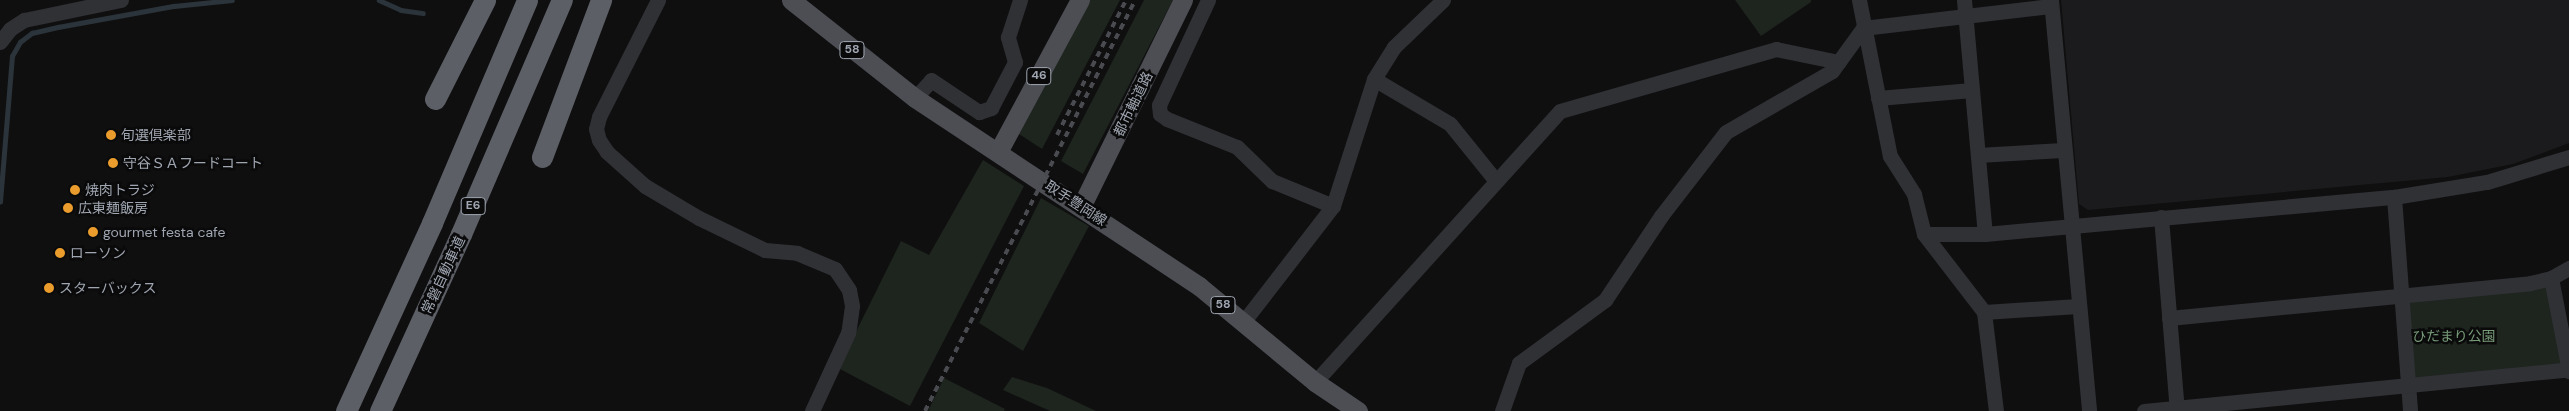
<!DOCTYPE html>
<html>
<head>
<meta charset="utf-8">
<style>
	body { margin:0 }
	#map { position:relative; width:2569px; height:411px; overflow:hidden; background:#0f0f10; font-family:"DM Sans","Noto Sans JP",sans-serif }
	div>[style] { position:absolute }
	.built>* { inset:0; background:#1b1b1d }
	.green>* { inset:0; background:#1e241e }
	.stream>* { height:4.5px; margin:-2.25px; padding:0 2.25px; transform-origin:2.25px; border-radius:2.25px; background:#2b343a }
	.minor>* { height:15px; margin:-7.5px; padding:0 7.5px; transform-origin:7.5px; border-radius:7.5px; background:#303135 }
	.major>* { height:19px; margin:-9.5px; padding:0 9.5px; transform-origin:9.5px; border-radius:9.5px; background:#4c4e54 }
	.highway>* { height:21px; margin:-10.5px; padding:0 10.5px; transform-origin:10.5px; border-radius:10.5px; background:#5c5f66 }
	.rail>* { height:4px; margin-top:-2px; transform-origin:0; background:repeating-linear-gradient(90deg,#494b50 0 6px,transparent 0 11px) }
	.dots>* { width:14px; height:14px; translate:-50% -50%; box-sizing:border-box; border:2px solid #0a0a0b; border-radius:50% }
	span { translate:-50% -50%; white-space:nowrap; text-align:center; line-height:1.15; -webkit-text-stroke:5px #0a0a0b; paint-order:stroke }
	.shield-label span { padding:1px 4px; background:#0a0a0b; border:1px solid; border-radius:4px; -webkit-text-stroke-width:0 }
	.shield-label { font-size:12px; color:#a0a6b1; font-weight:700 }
	.street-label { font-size:14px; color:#a0a6b1 }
	.poi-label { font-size:14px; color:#a0a6b1 }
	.left { translate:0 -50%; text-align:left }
	.park-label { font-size:14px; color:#789b78 }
</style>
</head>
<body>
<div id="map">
	<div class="built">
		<div style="clip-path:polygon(2061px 0,2569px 0,2569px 143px,2513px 164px,2448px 177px,2088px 210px,2079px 204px)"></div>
	</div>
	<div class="green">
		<div style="clip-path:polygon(1083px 0,1120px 0,1042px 149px,1016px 132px)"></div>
		<div style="clip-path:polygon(1144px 0,1173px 0,1083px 174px,1061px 161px)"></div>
		<div style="clip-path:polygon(1735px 0,1811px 0,1811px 2px,1761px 36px)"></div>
		<div style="clip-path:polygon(983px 160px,1024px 186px,910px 406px,838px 368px,901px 241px,929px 255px)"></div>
		<div style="clip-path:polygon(1041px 198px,1089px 226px,1023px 351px,979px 323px)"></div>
		<div style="clip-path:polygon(2551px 278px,2568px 369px,2408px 387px,2401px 295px)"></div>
		<div style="clip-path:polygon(1012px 377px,1047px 388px,1096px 411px,1050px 411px,1003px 390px)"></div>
		<div style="clip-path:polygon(944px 378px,1005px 409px,1004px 411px,928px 411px)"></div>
	</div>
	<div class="stream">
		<div style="left:379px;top:0;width:24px;rotate:24deg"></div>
		<div style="left:401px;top:10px;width:22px;rotate:8deg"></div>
		<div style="left:0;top:202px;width:146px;rotate:-85.3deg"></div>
		<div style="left:12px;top:56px;width:16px;rotate:-60deg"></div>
		<div style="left:20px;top:42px;width:15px;rotate:-37deg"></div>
		<div style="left:32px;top:33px;width:27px;rotate:-13deg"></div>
		<div style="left:58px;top:27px;width:118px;rotate:-10.3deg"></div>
		<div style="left:174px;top:6px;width:58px;rotate:-5.9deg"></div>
	</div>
	<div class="minor">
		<div style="left:658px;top:0;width:131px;rotate:116.8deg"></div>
		<div style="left:599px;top:117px;width:12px;rotate:104deg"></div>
		<div style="left:596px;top:129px;width:11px;rotate:75deg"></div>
		<div style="left:599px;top:140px;width:14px;rotate:56deg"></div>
		<div style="left:607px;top:152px;width:51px;rotate:41.8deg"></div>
		<div style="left:645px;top:186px;width:63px;rotate:30.7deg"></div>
		<div style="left:699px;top:218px;width:73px;rotate:25.9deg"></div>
		<div style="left:765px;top:250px;width:32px;rotate:5deg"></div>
		<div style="left:797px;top:253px;width:41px;rotate:22.8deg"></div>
		<div style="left:835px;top:269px;width:25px;rotate:56deg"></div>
		<div style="left:849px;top:290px;width:16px;rotate:79deg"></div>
		<div style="left:852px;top:306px;width:27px;rotate:98deg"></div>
		<div style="left:848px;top:333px;width:86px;rotate:114.8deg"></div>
		<div style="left:1208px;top:0;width:116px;rotate:115deg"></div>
		<div style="left:1159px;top:105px;width:9px;rotate:84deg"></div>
		<div style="left:1160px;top:114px;width:9px;rotate:36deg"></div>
		<div style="left:1167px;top:119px;width:75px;rotate:21.8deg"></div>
		<div style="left:1237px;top:147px;width:49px;rotate:44.2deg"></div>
		<div style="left:1272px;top:181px;width:66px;rotate:22.3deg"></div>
		<div style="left:1859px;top:0;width:159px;rotate:78.8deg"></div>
		<div style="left:1890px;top:156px;width:45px;rotate:57.7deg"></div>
		<div style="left:1914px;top:194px;width:41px;rotate:76deg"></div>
		<div style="left:1924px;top:234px;width:98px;rotate:52.4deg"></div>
		<div style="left:1984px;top:312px;width:100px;rotate:83.1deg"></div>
		<div style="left:1964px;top:0;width:235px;rotate:84.9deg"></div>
		<div style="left:2051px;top:0;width:413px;rotate:84.7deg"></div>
		<div style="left:0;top:42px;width:16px;rotate:-52deg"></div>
		<div style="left:10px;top:29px;width:17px;rotate:-33deg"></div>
		<div style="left:24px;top:20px;width:99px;rotate:-11.7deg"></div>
		<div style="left:1374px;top:79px;width:88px;rotate:30.6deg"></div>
		<div style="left:1450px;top:124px;width:73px;rotate:51.1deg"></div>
		<div style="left:915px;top:98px;width:24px;rotate:-48deg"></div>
		<div style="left:931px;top:80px;width:58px;rotate:33.7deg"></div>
		<div style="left:979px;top:112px;width:13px;rotate:-18deg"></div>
		<div style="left:991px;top:108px;width:52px;rotate:-62.4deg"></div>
		<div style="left:1015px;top:62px;width:26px;rotate:-106deg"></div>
		<div style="left:1008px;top:37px;width:39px;rotate:-72deg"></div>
		<div style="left:1878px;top:98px;width:94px;rotate:-4.9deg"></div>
		<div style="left:1978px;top:155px;width:85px;rotate:-3.4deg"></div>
		<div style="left:2394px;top:197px;width:215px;rotate:85.7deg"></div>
		<div style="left:2161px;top:217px;width:195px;rotate:85.3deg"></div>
		<div style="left:1924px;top:234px;width:61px"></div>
		<div style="left:1985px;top:234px;width:411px;rotate:-5.2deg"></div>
		<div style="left:2394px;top:197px;width:94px;rotate:-9.2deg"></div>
		<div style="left:2487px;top:182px;width:86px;rotate:-17deg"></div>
		<div style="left:2551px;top:278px;width:95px;rotate:79deg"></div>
		<div style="left:1984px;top:312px;width:94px;rotate:-3.7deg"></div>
		<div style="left:2169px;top:318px;width:363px;rotate:-5.5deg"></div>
		<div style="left:2530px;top:283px;width:22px;rotate:-13deg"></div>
		<div style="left:2551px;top:278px;width:21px;rotate:-29deg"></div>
		<div style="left:1244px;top:321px;width:145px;rotate:-52.3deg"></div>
		<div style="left:1333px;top:206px;width:133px;rotate:-72.1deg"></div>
		<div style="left:1374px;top:79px;width:38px;rotate:-58deg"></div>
		<div style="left:1394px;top:47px;width:68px;rotate:-43.8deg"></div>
		<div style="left:1315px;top:382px;width:365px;rotate:-47.9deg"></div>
		<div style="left:1560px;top:111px;width:225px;rotate:-16deg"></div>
		<div style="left:1776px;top:49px;width:64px;rotate:11.7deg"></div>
		<div style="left:1502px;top:411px;width:51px;rotate:-70.5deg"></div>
		<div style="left:1519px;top:363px;width:107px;rotate:-36.2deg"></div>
		<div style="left:1605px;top:300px;width:101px;rotate:-56.3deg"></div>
		<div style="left:1661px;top:216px;width:106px;rotate:-52.3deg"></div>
		<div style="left:1726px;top:132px;width:122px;rotate:-29.9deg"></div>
		<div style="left:1832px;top:71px;width:53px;rotate:-54.2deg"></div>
		<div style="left:1863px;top:28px;width:189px;rotate:-6.7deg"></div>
		<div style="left:2144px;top:411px;width:427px;rotate:-5.6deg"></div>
	</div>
	<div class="major">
		<div style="left:791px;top:0;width:158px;rotate:38.3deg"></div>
		<div style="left:915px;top:98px;width:341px;rotate:33.5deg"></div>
		<div style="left:1199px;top:286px;width:151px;rotate:39.6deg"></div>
		<div style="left:1315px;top:382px;width:52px;rotate:34deg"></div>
		<div style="left:998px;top:152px;width:173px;rotate:-61.7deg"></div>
		<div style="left:1081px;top:207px;width:231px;rotate:-63.8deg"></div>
	</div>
	<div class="highway">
		<div style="left:435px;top:99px;width:111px;rotate:-63.2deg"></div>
		<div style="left:542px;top:157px;width:168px;rotate:-69.4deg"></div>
		<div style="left:346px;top:411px;width:207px;rotate:-65.4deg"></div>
		<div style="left:432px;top:223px;width:242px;rotate:-66.9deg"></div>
		<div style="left:380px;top:411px;width:195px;rotate:-65.4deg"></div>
		<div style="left:461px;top:234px;width:255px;rotate:-66.7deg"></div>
	</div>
	<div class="rail">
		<div style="left:1057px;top:135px;width:152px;rotate:-62.9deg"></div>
		<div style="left:925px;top:411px;width:462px;rotate:-62.9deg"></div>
	</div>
	<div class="dots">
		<div style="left:111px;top:135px;background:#ea9d2d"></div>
		<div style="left:113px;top:163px;background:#ea9d2d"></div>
		<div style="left:75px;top:190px;background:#ea9d2d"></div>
		<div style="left:68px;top:208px;background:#ea9d2d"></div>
		<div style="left:93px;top:232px;background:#ea9d2d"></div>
		<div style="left:60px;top:253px;background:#ea9d2d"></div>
		<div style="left:49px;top:288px;background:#ea9d2d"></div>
	</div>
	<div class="shield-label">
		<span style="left:852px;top:50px">58</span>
		<span style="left:1039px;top:76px">46</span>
		<span style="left:473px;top:206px">E6</span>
		<span style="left:1223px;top:305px">58</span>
	</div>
	<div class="street-label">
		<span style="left:1133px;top:104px;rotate:-64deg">都市軸道路</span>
		<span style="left:1076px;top:203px;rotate:33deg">取手豊岡線</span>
		<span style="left:443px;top:275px;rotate:-65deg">常磐自動車道</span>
	</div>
	<div class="poi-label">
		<span class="left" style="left:121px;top:135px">旬選倶楽部</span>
		<span class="left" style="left:123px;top:163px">守谷ＳＡフードコート</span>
		<span class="left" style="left:85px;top:190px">焼肉トラジ</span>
		<span class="left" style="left:78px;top:208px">広東麺飯房</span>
		<span class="left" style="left:103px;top:232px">gourmet festa cafe</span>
		<span class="left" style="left:70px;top:253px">ローソン</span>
		<span class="left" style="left:59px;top:288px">スターバックス</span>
	</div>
	<div class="park-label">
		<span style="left:2454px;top:336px">ひだまり公園</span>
	</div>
</div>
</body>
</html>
